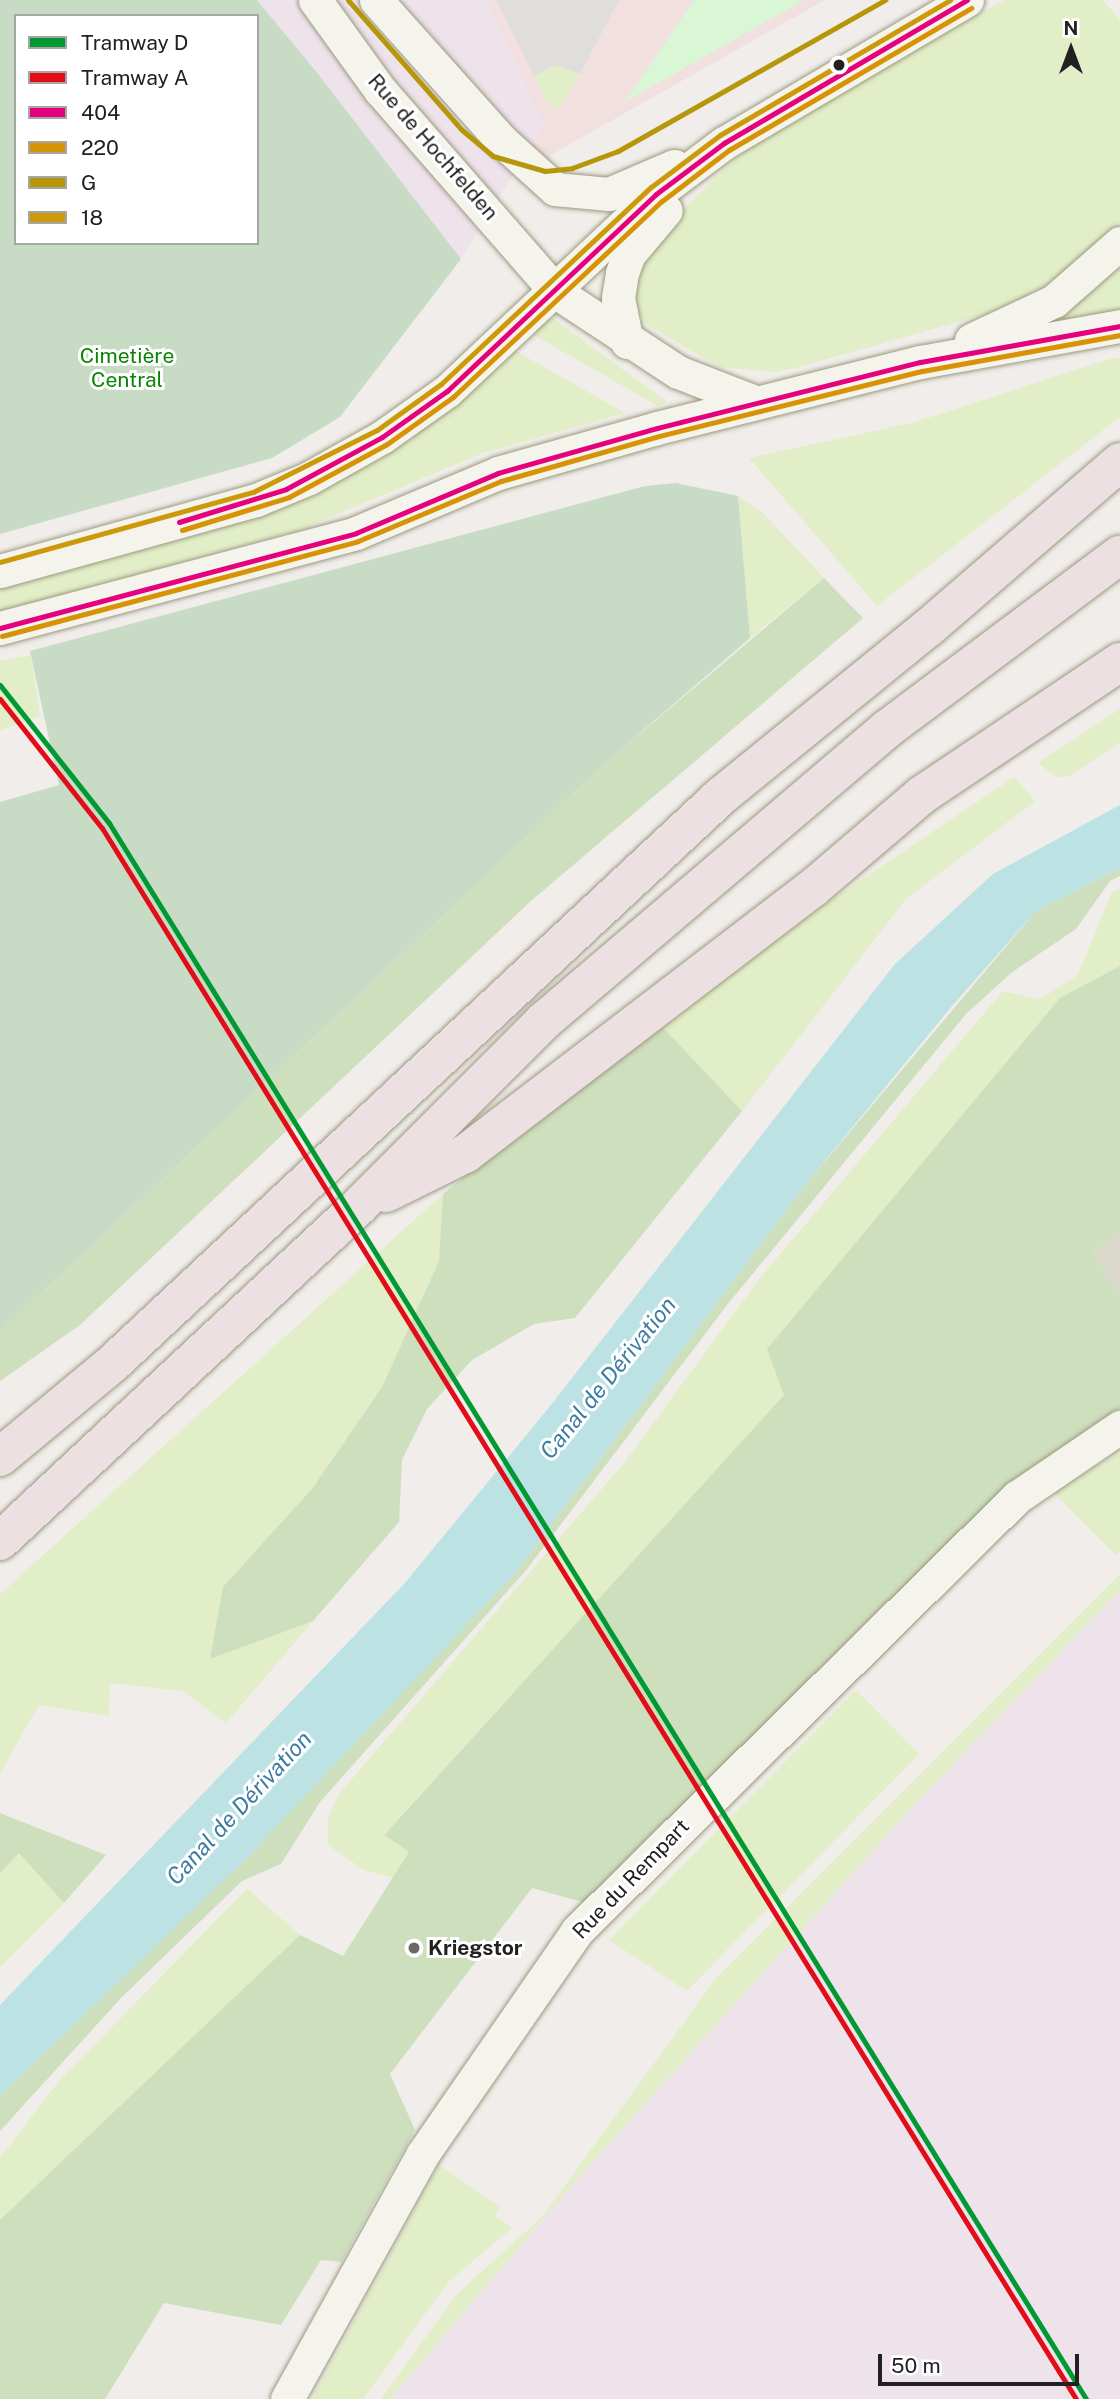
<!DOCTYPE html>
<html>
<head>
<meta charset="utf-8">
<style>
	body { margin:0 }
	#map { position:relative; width:1120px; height:2399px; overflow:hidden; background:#f0edea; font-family:"Public Sans",sans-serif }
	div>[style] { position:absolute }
	.commercial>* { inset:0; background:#f2e0e1 }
	.industrial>* { inset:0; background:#eee2eb }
	.construction>* { inset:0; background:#dad7cb }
	.grass>* { inset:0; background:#e2eec7 }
	.forest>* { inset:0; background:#cedfbe }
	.cemetery>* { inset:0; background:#c8dbc5 }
	.park>* { inset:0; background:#d9f6d5 }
	.parking>* { inset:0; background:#e0dedd }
	.water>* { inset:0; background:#bce2e4 }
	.roads { filter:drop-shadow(0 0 2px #9c9a80) drop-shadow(0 0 2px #9c9a80) }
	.secondary>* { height:33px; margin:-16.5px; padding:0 16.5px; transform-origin:16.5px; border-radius:16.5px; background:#f5f4ec }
	.highway>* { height:38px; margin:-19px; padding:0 19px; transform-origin:19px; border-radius:19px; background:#ece0e3 }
	.bus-1>* { height:5px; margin:-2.5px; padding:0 2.5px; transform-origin:2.5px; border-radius:2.5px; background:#e5007d }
	.bus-2>* { height:5px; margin:-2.5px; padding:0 2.5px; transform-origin:2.5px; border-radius:2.5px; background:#d79205 }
	.bus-3>* { height:5px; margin:-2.5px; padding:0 2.5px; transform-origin:2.5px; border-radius:2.5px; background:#b6970a }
	.bus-4>* { height:5px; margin:-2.5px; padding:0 2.5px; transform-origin:2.5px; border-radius:2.5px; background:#cd990b }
	.tram-1>* { height:5px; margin:-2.5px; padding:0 2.5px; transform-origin:2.5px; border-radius:2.5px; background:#093 }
	.tram-2>* { height:5px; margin:-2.5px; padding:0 2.5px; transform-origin:2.5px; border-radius:2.5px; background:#e10d19 }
	.dots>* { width:19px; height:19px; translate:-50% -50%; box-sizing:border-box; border:4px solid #fff; border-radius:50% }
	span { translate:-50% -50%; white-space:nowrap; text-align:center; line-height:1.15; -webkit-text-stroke:6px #fff; paint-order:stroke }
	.street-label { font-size:21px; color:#212121 }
	.park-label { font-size:21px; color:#0b8505 }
	.poi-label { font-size:21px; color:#212121; font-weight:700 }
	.left { translate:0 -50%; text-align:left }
	.water-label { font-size:23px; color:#3d7da1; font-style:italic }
	.legend { position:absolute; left:14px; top:14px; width:245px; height:231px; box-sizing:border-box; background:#fff; border:2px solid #a6a6a6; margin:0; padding:9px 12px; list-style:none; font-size:21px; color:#212121 }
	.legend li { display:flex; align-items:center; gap:14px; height:35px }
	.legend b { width:35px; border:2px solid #a6a6a6 }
	.north { position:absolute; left:1036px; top:14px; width:70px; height:70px; -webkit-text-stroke:5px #fff; paint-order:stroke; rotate:0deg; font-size:19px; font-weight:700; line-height:28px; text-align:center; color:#212121 }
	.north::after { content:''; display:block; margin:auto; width:24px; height:32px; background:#212121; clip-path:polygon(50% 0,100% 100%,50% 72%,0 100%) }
	.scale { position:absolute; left:878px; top:2354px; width:201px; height:32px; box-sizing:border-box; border:4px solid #212121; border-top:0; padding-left:9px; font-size:21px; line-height:24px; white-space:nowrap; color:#212121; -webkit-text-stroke:5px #fff; paint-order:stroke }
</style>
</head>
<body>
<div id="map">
	<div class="commercial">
		<div style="clip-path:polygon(428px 0,825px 0,540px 161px)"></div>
	</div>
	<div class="industrial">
		<div style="clip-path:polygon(257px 0,487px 0,544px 125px,461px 259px)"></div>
		<div style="clip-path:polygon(1120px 1590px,1120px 2399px,390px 2399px,581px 2175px,917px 1802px)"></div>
	</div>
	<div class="construction">
		<div style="clip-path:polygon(1120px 1231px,1120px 1298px,1093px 1251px)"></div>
	</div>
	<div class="grass">
		<div style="clip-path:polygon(1005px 0,1103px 0,1120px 20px,1120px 222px,1110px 234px,1065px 275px,1007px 308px,799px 367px,775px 372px,719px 367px,648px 325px,638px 311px,633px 278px,661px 232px,736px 157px,807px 111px)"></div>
		<div style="clip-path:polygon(555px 65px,580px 74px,559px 108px,549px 105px,534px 76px)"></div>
		<div style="clip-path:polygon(1120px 268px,1120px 312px,1060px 321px,1060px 316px)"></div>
		<div style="clip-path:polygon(548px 319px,554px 319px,667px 402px,658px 406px,532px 334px)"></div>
		<div style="clip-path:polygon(514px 350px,625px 413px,483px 453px,302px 529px,0 613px,0 586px,195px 532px)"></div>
		<div style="clip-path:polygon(1113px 358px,1120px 358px,1120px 417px,877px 606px,749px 458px,912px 423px)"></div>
		<div style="clip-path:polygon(738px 496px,764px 514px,824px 578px,750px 638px)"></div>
		<div style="clip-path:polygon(31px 655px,40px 716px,0 730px,0 661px)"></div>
		<div style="clip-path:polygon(1120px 709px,1120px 742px,1070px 776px,1056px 777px,1038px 763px)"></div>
		<div style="clip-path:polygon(1014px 777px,1035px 801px,906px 899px,742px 1111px,655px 1019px)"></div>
		<div style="clip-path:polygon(1120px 888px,1120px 966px,1060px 998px,784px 1395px,384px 1834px,409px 1851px,394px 1878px,364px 1870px,328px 1845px,328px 1818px,339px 1794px,625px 1462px,760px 1278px,1003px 991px,1039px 1000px,1078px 975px,1112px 892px)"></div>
		<div style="clip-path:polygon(443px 1194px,439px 1261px,382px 1387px,312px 1489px,210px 1658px,313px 1621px,226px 1723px,183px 1691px,110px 1683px,109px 1716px,39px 1705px,0 1773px,0 1594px)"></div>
		<div style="clip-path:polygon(1120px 1452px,1120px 1551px,1116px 1555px,1054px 1493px)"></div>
		<div style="clip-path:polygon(1120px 1574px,1120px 1590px,917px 1802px,581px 2175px,390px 2399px,381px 2399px,457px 2294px,542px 2217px,717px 1977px)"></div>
		<div style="clip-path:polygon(856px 1690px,919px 1754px,687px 1991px,609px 1940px)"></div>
		<div style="clip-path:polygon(19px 1852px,64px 1903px,0 1967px,0 1873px)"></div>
		<div style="clip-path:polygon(247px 1889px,300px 1935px,0 2220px,0 2158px,59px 2081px)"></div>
		<div style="clip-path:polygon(439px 2165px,500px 2207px,495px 2216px,512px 2228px,449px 2281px,363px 2399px,312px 2399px)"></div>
	</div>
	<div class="forest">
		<div style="clip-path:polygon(824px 578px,863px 618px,531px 901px,80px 1325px,0 1381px,0 1332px,610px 759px)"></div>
		<div style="clip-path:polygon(1120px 868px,1120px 876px,1110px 881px,1076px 929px,1011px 973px,966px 1014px,727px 1305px,527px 1569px,320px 1802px,281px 1864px,242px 1881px,122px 1997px,0 2131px,0 2096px,515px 1573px,805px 1185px,1036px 911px)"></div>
		<div style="clip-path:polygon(1120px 966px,1120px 1231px,1093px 1251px,1120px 1298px,1120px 1408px,985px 1509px,586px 1903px,532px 1888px,390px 2074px,415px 2130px,341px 2262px,321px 2260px,281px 2325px,164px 2303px,105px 2399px,0 2399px,0 2220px,300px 1935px,343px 1956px,409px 1852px,384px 1835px,784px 1395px,767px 1349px,1060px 998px)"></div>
		<div style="clip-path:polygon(655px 1019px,742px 1111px,575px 1318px,534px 1324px,472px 1360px,427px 1409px,402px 1460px,399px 1522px,313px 1621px,210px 1659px,223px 1587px,312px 1489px,382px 1387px,439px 1261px,443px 1194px)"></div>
		<div style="clip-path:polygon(0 1813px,106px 1855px,64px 1903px,19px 1853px,0 1873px)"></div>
	</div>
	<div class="cemetery">
		<div style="clip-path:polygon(evenodd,0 0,257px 0,318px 74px,461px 259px,340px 417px,272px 458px,0 534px,0 0,16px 16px,257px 16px,257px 243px,16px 243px,16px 16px)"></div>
		<div style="clip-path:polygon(676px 483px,738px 496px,750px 638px,610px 759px,0 1332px,0 802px,59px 785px,30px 651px,645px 486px)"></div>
	</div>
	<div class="park">
		<div style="clip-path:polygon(694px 0,804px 0,625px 102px)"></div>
	</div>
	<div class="parking">
		<div style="clip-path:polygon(496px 0,619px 0,580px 74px,555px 65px,534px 76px)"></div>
	</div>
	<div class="water">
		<div style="clip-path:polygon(1120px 805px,1120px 868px,1036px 911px,952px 1006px,805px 1185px,515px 1573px,248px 1857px,0 2096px,0 2005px,405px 1583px,547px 1410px,895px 964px,993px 874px)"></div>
	</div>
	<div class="roads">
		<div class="secondary">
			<div style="left:315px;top:0;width:111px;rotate:54.2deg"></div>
			<div style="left:380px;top:90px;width:268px;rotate:48.9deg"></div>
			<div style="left:556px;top:292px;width:146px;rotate:33.3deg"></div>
			<div style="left:678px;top:372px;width:83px;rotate:21.3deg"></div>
			<div style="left:376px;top:0;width:188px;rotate:48.2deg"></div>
			<div style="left:501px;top:140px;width:73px;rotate:42.2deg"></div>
			<div style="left:555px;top:189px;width:54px;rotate:5.3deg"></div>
			<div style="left:609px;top:194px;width:71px;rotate:-23.3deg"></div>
			<div style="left:971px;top:340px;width:92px;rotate:-25.2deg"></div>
			<div style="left:1054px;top:301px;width:88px;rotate:-41.3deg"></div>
			<div style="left:627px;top:342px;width:45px;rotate:-101.6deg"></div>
			<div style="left:618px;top:298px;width:25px;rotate:-81deg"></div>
			<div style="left:622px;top:273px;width:20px;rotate:-70deg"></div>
			<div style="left:629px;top:254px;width:57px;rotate:-49.9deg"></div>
			<div style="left:0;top:571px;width:266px;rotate:-15.5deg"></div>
			<div style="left:256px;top:500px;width:57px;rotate:-22.5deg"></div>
			<div style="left:309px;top:478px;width:84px;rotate:-29.3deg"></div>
			<div style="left:382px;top:437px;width:80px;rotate:-35.3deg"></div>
			<div style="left:447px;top:391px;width:287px;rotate:-43.3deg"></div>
			<div style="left:656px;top:194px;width:85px;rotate:-36.9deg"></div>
			<div style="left:724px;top:143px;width:282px;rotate:-30.5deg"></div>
			<div style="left:0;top:628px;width:368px;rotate:-14.9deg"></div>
			<div style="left:356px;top:533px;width:154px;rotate:-22.9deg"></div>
			<div style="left:498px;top:473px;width:165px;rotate:-15.8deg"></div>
			<div style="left:657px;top:428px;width:271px;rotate:-14.1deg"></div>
			<div style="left:920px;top:362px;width:203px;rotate:-10.2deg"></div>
			<div style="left:287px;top:2399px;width:279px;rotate:-61deg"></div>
			<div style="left:422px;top:2155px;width:272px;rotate:-55.3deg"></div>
			<div style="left:577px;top:1931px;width:618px;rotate:-44.61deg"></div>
			<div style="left:1017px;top:1497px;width:125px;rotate:-34.2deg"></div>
		</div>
		<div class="highway">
			<div style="left:386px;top:1193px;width:88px;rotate:-26.3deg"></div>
			<div style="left:465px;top:1154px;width:438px;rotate:-37.4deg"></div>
			<div style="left:813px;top:888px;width:143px;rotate:-40.5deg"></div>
			<div style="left:922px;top:795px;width:239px;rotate:-33.9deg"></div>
			<div style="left:0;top:1457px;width:146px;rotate:-39.7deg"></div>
			<div style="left:112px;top:1364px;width:833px;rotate:-43deg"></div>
			<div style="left:721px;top:796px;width:267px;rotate:-39.1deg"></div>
			<div style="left:928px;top:628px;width:254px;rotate:-40.8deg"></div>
			<div style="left:0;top:1541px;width:491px;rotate:-43deg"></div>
			<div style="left:359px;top:1206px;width:262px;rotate:-45deg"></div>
			<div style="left:544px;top:1021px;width:450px;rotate:-40.4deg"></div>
			<div style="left:887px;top:729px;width:291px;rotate:-36.8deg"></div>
		</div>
	</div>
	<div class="bus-1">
		<div style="left:179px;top:522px;width:112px;rotate:-17.1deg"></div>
		<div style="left:286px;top:489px;width:109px;rotate:-28.4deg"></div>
		<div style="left:382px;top:437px;width:80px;rotate:-35.3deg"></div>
		<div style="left:447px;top:391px;width:287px;rotate:-43.3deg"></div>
		<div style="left:656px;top:194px;width:85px;rotate:-36.9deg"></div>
		<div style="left:724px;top:143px;width:282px;rotate:-30.5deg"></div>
		<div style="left:0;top:628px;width:368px;rotate:-14.9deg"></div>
		<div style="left:356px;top:533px;width:154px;rotate:-22.9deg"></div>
		<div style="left:498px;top:473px;width:165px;rotate:-15.8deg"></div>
		<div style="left:657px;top:428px;width:271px;rotate:-14.1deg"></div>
		<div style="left:920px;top:362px;width:203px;rotate:-10.2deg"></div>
	</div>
	<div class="bus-2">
		<div style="left:182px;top:530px;width:112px;rotate:-17.1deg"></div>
		<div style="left:289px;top:497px;width:111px;rotate:-28.4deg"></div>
		<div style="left:387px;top:444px;width:81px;rotate:-35.5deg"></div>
		<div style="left:453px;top:397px;width:287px;rotate:-43.2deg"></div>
		<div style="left:662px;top:201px;width:84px;rotate:-37.3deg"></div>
		<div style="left:729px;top:150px;width:281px;rotate:-30.4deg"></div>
		<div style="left:2px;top:636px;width:368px;rotate:-14.9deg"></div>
		<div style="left:358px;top:541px;width:155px;rotate:-22.8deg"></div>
		<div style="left:501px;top:481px;width:164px;rotate:-15.9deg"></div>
		<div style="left:659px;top:436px;width:271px;rotate:-13.9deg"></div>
		<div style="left:922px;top:371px;width:201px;rotate:-10.3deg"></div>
	</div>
	<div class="bus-3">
		<div style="left:348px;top:0;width:173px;rotate:48.8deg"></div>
		<div style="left:462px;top:130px;width:40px;rotate:40deg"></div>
		<div style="left:493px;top:156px;width:54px;rotate:16.1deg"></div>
		<div style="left:545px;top:171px;width:27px;rotate:-6deg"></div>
		<div style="left:572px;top:168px;width:49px;rotate:-20.3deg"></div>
		<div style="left:618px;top:151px;width:307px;rotate:-29.5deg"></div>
	</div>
	<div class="bus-4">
		<div style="left:0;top:562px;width:263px;rotate:-15.5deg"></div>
		<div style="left:253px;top:492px;width:139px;rotate:-26.6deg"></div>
		<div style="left:377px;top:430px;width:79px;rotate:-35.7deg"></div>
		<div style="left:441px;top:384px;width:288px;rotate:-43.2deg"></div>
		<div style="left:651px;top:187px;width:86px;rotate:-37deg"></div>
		<div style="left:720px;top:135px;width:267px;rotate:-30.4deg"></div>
	</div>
	<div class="tram-1">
		<div style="left:0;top:685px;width:176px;rotate:51.7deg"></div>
		<div style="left:109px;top:823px;width:1854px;rotate:58.2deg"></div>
	</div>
	<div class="tram-2">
		<div style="left:0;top:699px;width:164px;rotate:51.7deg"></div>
		<div style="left:102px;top:828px;width:1848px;rotate:58.2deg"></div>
	</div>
	<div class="dots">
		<div style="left:839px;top:65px;background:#212121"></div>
		<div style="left:414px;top:1948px;background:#696867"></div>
	</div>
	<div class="street-label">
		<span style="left:433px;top:147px;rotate:49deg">Rue de Hochfelden</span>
		<span style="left:631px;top:1879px;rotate:-46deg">Rue du Rempart</span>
	</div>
	<div class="park-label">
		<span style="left:127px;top:368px">Cimetière<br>Central</span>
	</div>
	<div class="poi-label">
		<span class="left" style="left:428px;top:1948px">Kriegstor</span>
	</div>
	<div class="water-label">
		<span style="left:608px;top:1378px;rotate:-51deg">Canal de Dérivation</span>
		<span style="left:239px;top:1808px;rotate:-47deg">Canal de Dérivation</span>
	</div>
	<ul class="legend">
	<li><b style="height:9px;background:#093"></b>Tramway D</li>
	<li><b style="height:9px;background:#e10d19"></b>Tramway A</li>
	<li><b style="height:9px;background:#e5007d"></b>404</li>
	<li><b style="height:9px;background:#d79205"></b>220</li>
	<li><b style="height:9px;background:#b6970a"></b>G</li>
	<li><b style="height:9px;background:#cd990b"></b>18</li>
	</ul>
	<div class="north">N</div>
	<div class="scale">50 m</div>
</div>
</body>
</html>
